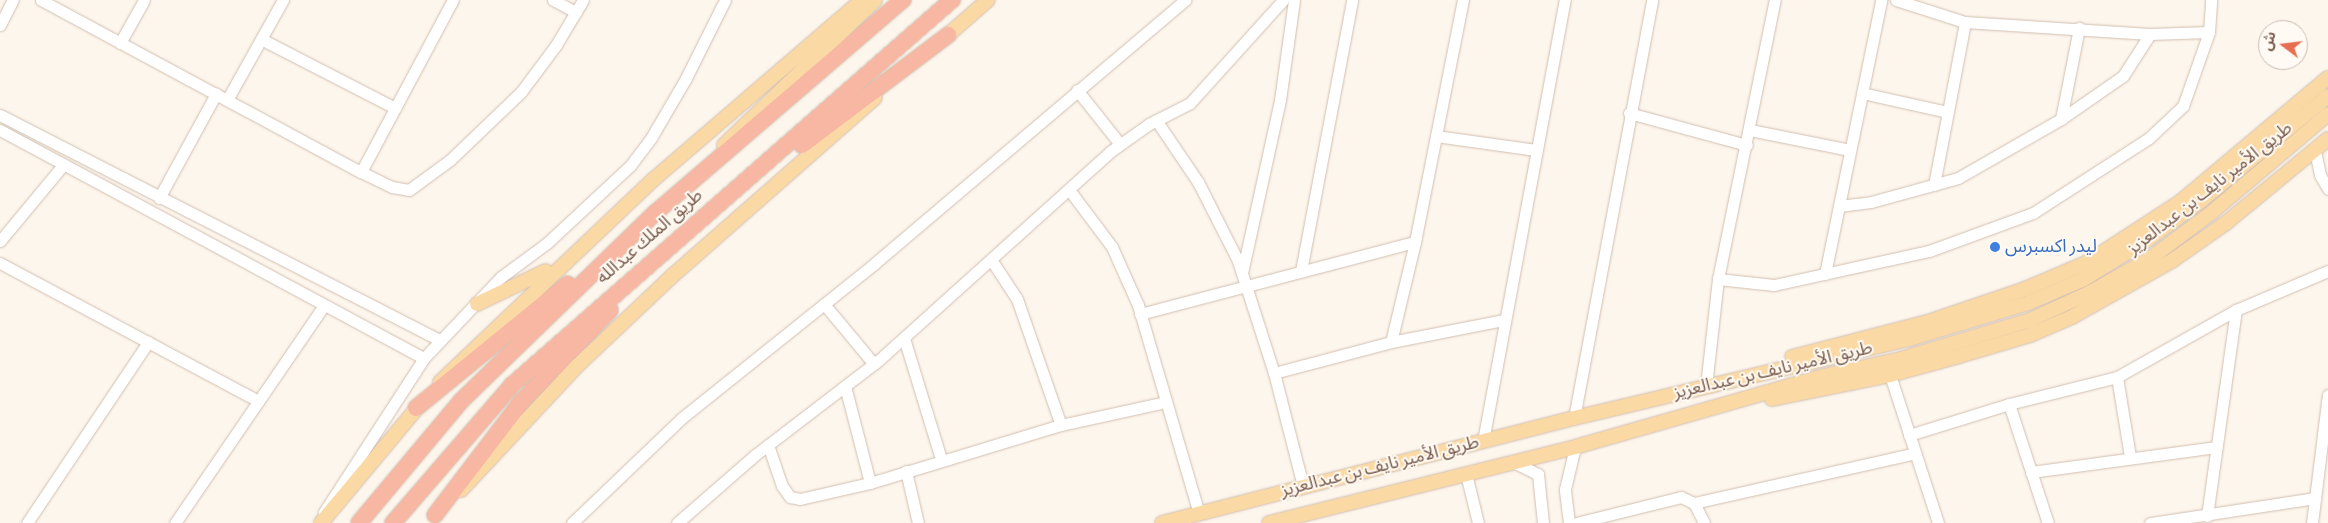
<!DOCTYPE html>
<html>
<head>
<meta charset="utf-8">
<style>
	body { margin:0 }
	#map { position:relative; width:2328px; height:523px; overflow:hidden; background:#fdf6ec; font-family:"Sofia Sans Condensed","Noto Sans Arabic",sans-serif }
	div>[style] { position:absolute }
	.roads { filter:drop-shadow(0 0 1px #d1beb0) drop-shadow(0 0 1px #d1beb0) }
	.minor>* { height:11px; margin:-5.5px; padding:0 5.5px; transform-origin:5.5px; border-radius:5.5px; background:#fff }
	.major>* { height:14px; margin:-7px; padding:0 7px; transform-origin:7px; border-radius:7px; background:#fbd9a5 }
	.highway>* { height:16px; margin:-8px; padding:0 8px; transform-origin:8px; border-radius:8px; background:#f7b7a3 }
	.dots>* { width:14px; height:14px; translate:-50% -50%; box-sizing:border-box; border:2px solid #fffaf3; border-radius:50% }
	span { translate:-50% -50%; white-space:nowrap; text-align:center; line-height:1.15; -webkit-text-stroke:4px #fffaf3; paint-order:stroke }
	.street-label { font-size:18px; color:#7a5c4d }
	.shop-label { font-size:18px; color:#366cbe }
	.left { translate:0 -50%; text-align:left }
	.north { position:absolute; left:2258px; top:20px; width:50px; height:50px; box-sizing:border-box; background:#fffaf3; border:1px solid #cabbb1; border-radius:50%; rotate:285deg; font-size:14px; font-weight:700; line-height:20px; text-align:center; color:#7a5c4d }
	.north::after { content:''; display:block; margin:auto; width:18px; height:22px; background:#e76f51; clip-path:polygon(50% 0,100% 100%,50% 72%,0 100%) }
</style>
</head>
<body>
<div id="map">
	<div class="roads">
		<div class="minor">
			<div style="left:41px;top:0;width:363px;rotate:28.3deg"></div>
			<div style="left:361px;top:172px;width:34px;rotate:26deg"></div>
			<div style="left:392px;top:187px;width:17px;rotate:10deg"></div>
			<div style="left:409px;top:190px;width:51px;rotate:-36.2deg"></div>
			<div style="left:450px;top:160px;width:98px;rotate:-43.8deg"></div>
			<div style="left:521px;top:92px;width:59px;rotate:-53.3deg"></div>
			<div style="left:556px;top:45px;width:52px;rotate:-59deg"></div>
			<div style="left:553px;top:0;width:26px;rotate:28deg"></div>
			<div style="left:1896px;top:0;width:72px;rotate:17.7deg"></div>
			<div style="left:1965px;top:22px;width:185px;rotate:3.7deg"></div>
			<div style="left:2150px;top:34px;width:59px;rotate:-1.9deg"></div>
			<div style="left:0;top:25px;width:28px;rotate:-63deg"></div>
			<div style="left:261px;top:39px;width:151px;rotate:27.2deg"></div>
			<div style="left:120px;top:43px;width:49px;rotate:-60.8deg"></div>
			<div style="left:1077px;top:90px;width:69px;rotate:51.5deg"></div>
			<div style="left:1862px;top:93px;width:87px;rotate:12.6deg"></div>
			<div style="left:227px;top:100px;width:115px;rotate:-60.8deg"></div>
			<div style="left:1629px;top:113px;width:122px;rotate:15.2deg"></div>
			<div style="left:0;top:115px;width:494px;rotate:27.1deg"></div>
			<div style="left:2061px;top:119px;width:93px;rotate:-78.8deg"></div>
			<div style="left:1156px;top:120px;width:75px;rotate:55.9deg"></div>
			<div style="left:1198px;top:182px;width:89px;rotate:63.1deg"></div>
			<div style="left:1238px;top:261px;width:118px;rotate:72.2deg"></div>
			<div style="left:1274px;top:373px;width:117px;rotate:75.6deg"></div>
			<div style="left:0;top:130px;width:481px;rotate:28.3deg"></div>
			<div style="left:424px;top:358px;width:184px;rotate:123deg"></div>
			<div style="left:1750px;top:130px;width:102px;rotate:11.3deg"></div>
			<div style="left:1436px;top:136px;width:101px;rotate:8deg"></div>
			<div style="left:2315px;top:151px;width:25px;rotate:78deg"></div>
			<div style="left:2320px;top:175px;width:16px;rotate:60deg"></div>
			<div style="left:361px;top:172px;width:195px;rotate:-61.9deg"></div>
			<div style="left:1934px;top:185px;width:166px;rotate:-79.2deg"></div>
			<div style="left:1070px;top:191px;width:70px;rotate:53.1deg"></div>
			<div style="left:1112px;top:247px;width:64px;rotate:65.9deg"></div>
			<div style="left:1138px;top:305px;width:217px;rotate:73.7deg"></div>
			<div style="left:159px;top:198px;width:119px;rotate:-61.3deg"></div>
			<div style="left:1839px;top:206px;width:32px;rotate:-7deg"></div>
			<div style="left:1871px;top:202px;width:90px;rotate:-15.4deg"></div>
			<div style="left:1958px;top:178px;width:119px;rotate:-29.8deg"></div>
			<div style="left:2061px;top:119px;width:75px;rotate:-34.7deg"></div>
			<div style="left:2123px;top:76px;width:50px;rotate:-57.3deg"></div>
			<div style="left:0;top:241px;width:99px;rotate:-50.3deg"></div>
			<div style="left:992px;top:261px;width:45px;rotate:56.7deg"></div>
			<div style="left:1017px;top:299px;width:133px;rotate:70.8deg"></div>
			<div style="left:0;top:263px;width:293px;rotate:28.1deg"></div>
			<div style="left:1301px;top:271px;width:276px;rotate:-79.3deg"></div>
			<div style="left:1242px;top:273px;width:177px;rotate:-77.6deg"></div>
			<div style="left:1280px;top:100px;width:101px;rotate:-82deg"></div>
			<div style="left:1825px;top:274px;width:280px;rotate:-78.4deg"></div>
			<div style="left:1718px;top:279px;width:56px;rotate:6.1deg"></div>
			<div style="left:1774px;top:285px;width:159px;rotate:-12.4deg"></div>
			<div style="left:1929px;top:251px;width:111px;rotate:-20.1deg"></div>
			<div style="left:2033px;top:213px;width:138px;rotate:-32.9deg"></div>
			<div style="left:2149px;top:138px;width:47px;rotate:-43.3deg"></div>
			<div style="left:2183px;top:106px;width:78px;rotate:-70.6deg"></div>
			<div style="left:2209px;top:32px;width:32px;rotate:-86deg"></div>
			<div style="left:824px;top:304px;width:78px;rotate:50.2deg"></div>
			<div style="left:1140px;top:314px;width:284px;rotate:-14.7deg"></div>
			<div style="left:904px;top:338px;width:127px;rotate:73deg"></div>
			<div style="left:1391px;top:342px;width:103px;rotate:-76.5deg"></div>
			<div style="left:1415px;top:242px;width:247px;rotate:-78.8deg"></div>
			<div style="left:424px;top:358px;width:112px;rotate:-46.5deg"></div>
			<div style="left:501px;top:277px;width:57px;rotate:-36.5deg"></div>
			<div style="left:547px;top:243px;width:113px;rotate:-42.9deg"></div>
			<div style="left:630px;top:166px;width:35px;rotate:-53deg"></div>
			<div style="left:651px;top:138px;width:69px;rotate:-59.7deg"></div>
			<div style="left:686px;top:78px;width:87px;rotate:-63.4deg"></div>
			<div style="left:1274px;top:373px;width:121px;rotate:-14.8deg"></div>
			<div style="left:1391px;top:342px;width:114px;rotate:-11.1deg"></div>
			<div style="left:1890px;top:375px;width:156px;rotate:72deg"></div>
			<div style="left:2117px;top:377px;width:80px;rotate:80.7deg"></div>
			<div style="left:845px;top:386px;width:100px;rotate:75.5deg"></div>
			<div style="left:1706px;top:386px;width:108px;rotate:-83.6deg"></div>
			<div style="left:1718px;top:279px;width:285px;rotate:-78.5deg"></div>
			<div style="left:2009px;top:404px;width:125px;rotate:71.9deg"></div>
			<div style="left:1574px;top:418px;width:425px;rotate:-79.4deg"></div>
			<div style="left:1909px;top:435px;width:105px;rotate:-17.2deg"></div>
			<div style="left:2009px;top:404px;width:111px;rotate:-14deg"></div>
			<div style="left:2117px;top:377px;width:137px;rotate:-29.4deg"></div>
			<div style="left:2236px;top:310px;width:100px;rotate:-23deg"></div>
			<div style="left:1483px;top:441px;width:449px;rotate:-79.5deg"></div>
			<div style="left:768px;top:445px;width:43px;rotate:71.1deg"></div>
			<div style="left:782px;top:486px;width:14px;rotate:54deg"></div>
			<div style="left:790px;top:497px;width:10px;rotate:11deg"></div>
			<div style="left:800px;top:499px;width:72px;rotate:-12.9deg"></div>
			<div style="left:870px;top:483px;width:200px;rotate:-16.9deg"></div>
			<div style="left:1061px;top:425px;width:107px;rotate:-12.4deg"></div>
			<div style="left:1513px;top:462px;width:28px;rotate:26deg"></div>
			<div style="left:1538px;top:474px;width:49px;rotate:84.2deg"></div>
			<div style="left:906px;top:471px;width:53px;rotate:77deg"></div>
			<div style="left:2031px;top:472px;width:187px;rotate:-7.7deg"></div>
			<div style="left:1466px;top:474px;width:50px;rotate:76.2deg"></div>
			<div style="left:1694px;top:503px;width:227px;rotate:-12.7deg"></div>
			<div style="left:2207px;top:516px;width:208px;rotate:-82deg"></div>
			<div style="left:27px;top:523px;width:218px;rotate:-56.2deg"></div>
			<div style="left:175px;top:523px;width:264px;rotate:-55.6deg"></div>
			<div style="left:572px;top:523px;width:153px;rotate:-43.7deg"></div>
			<div style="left:683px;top:417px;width:246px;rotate:-38.7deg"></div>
			<div style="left:875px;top:263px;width:407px;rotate:-40.3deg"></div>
			<div style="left:677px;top:523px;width:103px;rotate:-41.1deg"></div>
			<div style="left:755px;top:455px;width:158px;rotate:-37.5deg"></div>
			<div style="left:880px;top:359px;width:311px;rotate:-42deg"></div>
			<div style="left:1111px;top:151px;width:47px;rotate:-35.4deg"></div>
			<div style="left:1149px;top:124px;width:46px;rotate:-27.1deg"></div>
			<div style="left:1190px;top:103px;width:139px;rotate:-47.9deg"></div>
			<div style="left:1569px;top:523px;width:34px;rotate:-97deg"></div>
			<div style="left:1565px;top:489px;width:43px;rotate:-76.6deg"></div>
			<div style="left:1576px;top:523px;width:108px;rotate:-13.9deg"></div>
			<div style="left:1681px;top:497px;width:14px;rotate:25deg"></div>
			<div style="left:1694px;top:503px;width:22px;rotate:63deg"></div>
			<div style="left:2150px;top:523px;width:167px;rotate:-8.6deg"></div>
			<div style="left:2312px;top:523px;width:129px;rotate:-82.9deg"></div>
		</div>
		<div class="major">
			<div style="left:941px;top:41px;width:62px;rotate:-41.1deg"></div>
			<div style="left:724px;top:145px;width:209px;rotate:-43.8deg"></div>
			<div style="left:477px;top:304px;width:76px;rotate:-25.6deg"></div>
			<div style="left:1792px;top:357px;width:144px;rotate:-14.5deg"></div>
			<div style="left:1931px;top:321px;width:99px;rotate:-18.8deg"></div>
			<div style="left:2025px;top:289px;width:66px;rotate:-23.1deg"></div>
			<div style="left:2086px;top:263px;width:112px;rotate:-33deg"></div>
			<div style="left:2180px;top:202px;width:193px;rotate:-40deg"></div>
			<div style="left:440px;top:382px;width:295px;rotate:-43.5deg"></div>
			<div style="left:654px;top:179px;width:274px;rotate:-40.7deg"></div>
			<div style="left:1772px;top:399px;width:120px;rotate:-11.5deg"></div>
			<div style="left:1890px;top:375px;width:72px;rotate:-15.4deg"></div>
			<div style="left:1959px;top:356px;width:74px;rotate:-16.5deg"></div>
			<div style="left:2030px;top:335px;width:46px;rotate:-23.2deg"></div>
			<div style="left:2072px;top:317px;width:116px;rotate:-29.4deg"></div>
			<div style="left:2173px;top:260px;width:65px;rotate:-34.9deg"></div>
			<div style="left:2226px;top:223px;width:132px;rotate:-39.5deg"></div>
			<div style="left:461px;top:490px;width:170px;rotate:-46.9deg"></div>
			<div style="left:577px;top:366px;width:129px;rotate:-43.4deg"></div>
			<div style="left:671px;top:277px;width:271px;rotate:-41.3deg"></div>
			<div style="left:321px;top:523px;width:159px;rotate:-50.1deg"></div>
			<div style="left:1162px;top:523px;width:425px;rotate:-14.3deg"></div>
			<div style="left:1574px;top:418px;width:344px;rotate:-13.3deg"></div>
			<div style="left:1909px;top:339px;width:124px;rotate:-16.8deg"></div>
			<div style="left:2028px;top:303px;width:61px;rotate:-23.2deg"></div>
			<div style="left:2084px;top:279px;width:74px;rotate:-31.8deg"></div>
			<div style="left:2147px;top:240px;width:68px;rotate:-36deg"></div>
			<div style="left:2202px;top:200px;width:163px;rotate:-39.5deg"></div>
			<div style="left:1269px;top:523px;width:315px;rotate:-13.9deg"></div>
			<div style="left:1575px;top:447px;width:259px;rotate:-15.9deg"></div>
			<div style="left:1824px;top:376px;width:79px;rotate:-12.4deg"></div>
			<div style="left:1901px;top:359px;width:135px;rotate:-16.8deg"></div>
			<div style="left:2030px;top:320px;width:65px;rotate:-24.6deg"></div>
			<div style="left:2089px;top:293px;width:71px;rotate:-29.4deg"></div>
			<div style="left:2151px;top:258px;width:75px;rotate:-36.9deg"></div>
			<div style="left:2211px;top:213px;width:153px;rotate:-40.2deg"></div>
		</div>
		<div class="highway">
			<div style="left:802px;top:145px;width:183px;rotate:-37deg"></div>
			<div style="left:416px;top:408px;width:196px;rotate:-39.2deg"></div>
			<div style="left:435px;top:515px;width:142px;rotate:-52.7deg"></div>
			<div style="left:521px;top:402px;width:128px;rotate:-45.9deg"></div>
			<div style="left:359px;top:523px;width:159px;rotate:-50.1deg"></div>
			<div style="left:461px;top:401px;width:270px;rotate:-44.1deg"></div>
			<div style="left:655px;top:213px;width:327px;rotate:-40.7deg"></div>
			<div style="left:393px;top:523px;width:182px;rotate:-49.2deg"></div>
			<div style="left:512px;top:385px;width:585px;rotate:-41.19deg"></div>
		</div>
	</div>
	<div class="dots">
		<div style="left:1995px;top:247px;background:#3f7fe0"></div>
	</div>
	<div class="street-label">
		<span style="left:2210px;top:189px;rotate:-38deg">طريق الأمير نايف بن عبدالعزيز</span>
		<span style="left:650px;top:237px;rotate:-41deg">طريق الملك عبدالله</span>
		<span style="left:1773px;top:371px;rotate:-13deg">طريق الأمير نايف بن عبدالعزيز</span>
		<span style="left:1380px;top:467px;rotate:-14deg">طريق الأمير نايف بن عبدالعزيز</span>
	</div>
	<div class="shop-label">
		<span class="left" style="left:2005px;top:247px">ليدر اكسبرس</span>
	</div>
	<div class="north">ش</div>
</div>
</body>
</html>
